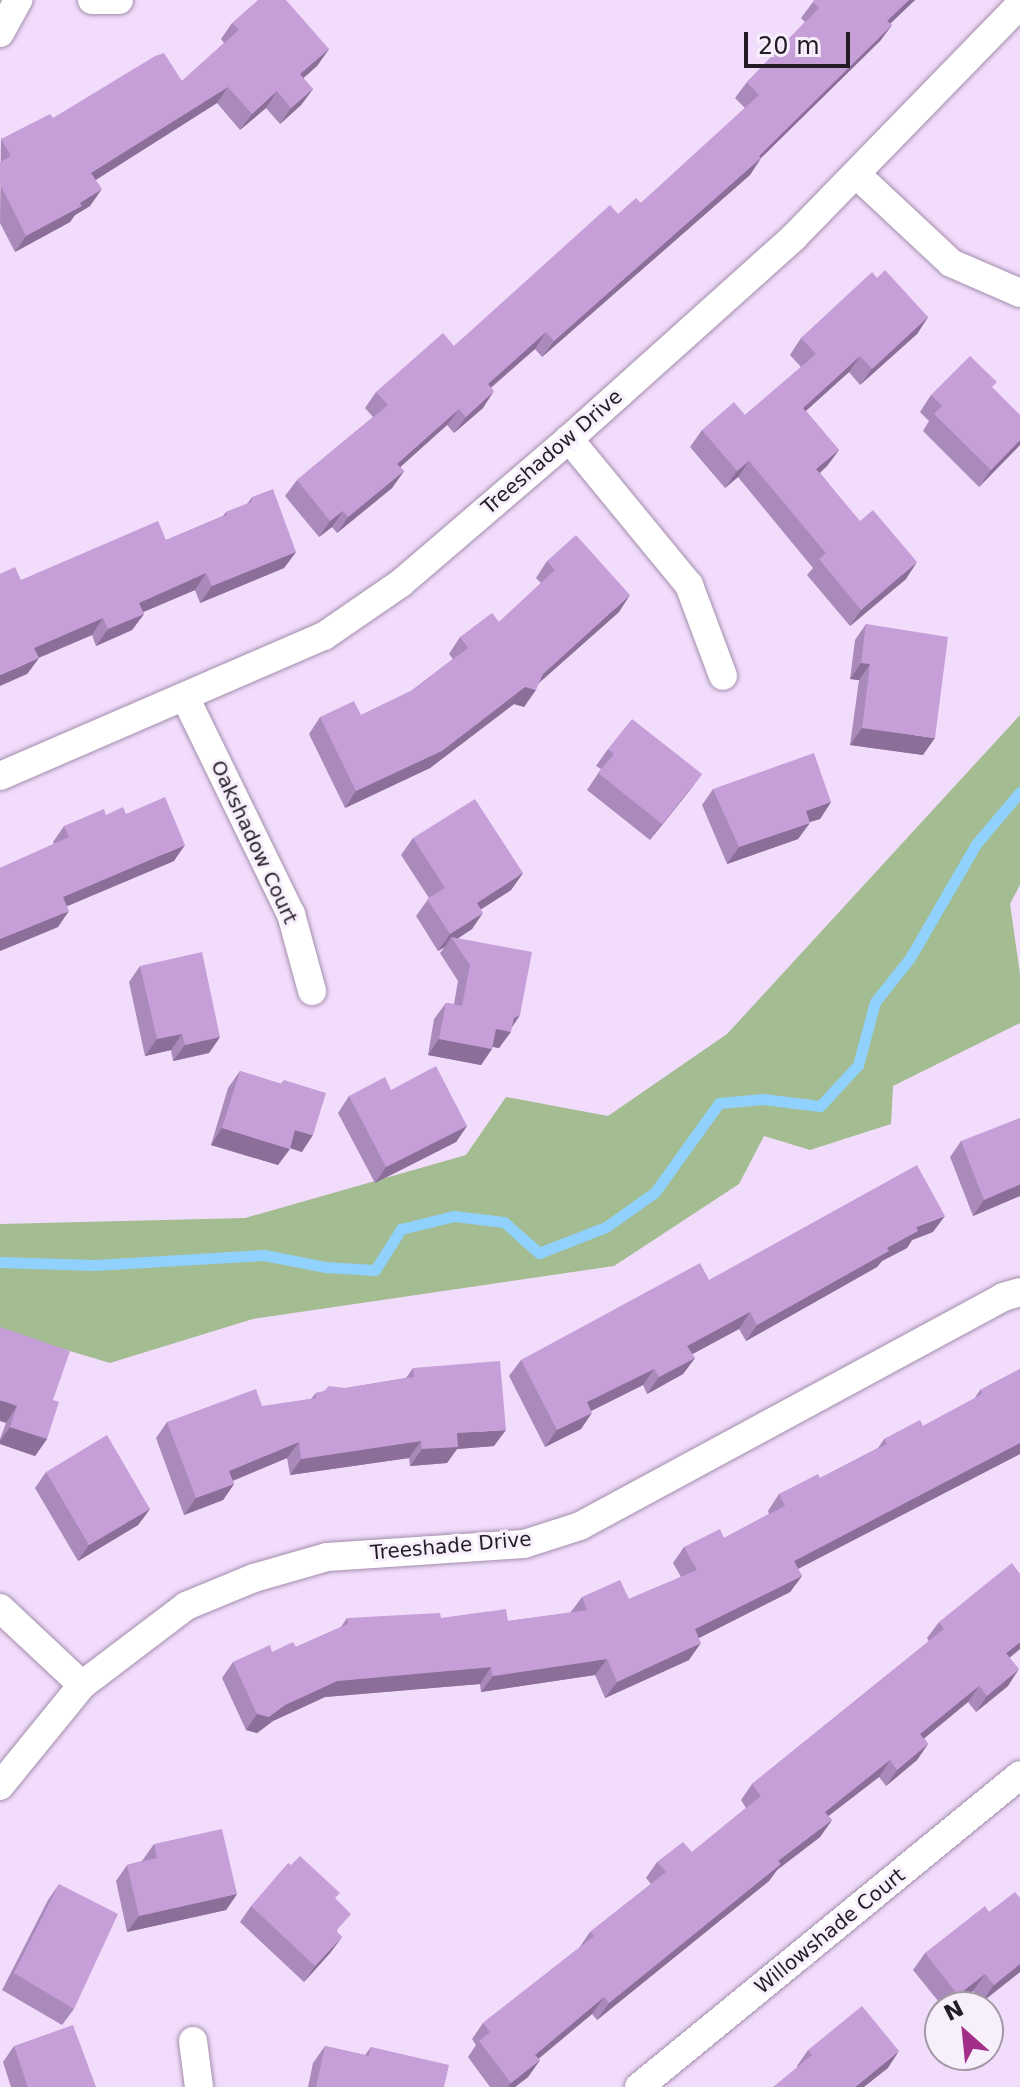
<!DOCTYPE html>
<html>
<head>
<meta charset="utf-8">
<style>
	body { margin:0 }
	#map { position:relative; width:1020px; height:2087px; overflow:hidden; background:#f2dcfc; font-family:"DejaVu Sans",sans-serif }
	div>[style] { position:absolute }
	.green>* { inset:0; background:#a3bc91 }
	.stream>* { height:11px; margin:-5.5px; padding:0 5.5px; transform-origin:5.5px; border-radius:5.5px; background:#90d1fe }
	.roads { filter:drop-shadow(0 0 2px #a28eab) drop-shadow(0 0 2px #a28eab) }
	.street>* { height:28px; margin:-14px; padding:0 14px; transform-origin:14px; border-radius:14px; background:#fff }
	.wall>* { inset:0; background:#aa89bb }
	.shaded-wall>* { inset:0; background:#8b6f98 }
	.building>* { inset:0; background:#c69fd9 }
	span { translate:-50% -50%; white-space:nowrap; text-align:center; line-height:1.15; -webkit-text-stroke:6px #f8effc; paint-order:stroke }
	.street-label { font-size:20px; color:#231b26 }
	.north { position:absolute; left:924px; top:1991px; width:80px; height:80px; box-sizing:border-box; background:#f8effc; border:2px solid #a39aa6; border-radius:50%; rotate:333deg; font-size:22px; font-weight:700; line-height:32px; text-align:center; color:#231b26 }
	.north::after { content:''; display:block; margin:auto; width:28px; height:36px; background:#a22e89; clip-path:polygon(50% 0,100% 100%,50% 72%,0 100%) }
	.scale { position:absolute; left:744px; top:32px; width:106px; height:36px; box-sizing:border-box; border:4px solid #231b26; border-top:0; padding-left:10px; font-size:24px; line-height:28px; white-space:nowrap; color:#231b26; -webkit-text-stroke:6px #f8effc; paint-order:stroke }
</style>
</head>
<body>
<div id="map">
	<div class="green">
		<div style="clip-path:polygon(1020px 715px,1020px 885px,1010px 904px,1020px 974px,1020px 1023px,893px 1086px,891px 1124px,810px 1150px,764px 1136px,739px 1184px,614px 1266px,253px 1319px,110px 1363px,0 1330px,0 1224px,245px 1218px,466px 1155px,506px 1097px,608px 1116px,727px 1034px)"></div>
	</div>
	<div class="stream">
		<div style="left:0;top:1262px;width:95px;rotate:1.8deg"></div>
		<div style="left:95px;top:1265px;width:169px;rotate:-3.4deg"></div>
		<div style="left:264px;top:1255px;width:62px;rotate:11.1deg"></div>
		<div style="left:325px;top:1267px;width:50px;rotate:3.4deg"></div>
		<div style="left:375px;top:1270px;width:49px;rotate:-57.6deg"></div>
		<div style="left:401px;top:1229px;width:55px;rotate:-13.8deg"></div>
		<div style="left:454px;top:1216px;width:50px;rotate:6.8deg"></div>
		<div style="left:504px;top:1222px;width:47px;rotate:41.5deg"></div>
		<div style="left:539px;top:1253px;width:72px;rotate:-21.2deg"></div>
		<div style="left:606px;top:1227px;width:60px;rotate:-35.5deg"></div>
		<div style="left:655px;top:1192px;width:110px;rotate:-54.3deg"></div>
		<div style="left:719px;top:1103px;width:44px;rotate:-5.2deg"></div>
		<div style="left:763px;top:1099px;width:57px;rotate:7deg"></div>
		<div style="left:820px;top:1106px;width:56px;rotate:-47.2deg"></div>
		<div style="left:858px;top:1065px;width:65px;rotate:-74.9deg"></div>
		<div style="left:875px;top:1002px;width:56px;rotate:-51.5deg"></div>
		<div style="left:910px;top:958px;width:132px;rotate:-59.9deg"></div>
		<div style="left:976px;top:844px;width:68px;rotate:-49.8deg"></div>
	</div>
	<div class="roads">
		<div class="street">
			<div style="left:92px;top:0;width:27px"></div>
			<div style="left:0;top:33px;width:38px;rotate:-61deg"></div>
			<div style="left:856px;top:174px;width:130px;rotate:43.1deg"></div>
			<div style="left:951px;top:263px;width:75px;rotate:23.5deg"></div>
			<div style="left:569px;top:439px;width:189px;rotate:50.6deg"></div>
			<div style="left:689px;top:585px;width:97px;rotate:69.5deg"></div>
			<div style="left:185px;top:697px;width:242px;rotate:64deg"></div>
			<div style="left:291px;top:914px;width:80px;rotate:74.7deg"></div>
			<div style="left:0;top:776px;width:353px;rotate:-23.4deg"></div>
			<div style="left:324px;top:636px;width:93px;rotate:-34.5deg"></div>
			<div style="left:401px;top:583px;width:221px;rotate:-40.6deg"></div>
			<div style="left:569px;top:439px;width:302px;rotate:-41.9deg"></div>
			<div style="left:794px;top:237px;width:324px;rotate:-45.8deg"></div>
			<div style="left:0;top:1608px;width:112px;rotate:43.2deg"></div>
			<div style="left:0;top:1786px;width:130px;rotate:-50.9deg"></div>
			<div style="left:82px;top:1685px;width:131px;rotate:-37.2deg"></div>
			<div style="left:186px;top:1606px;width:74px;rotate:-22.4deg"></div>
			<div style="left:254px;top:1578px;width:76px;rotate:-16deg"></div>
			<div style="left:327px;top:1557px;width:197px;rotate:-3.8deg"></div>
			<div style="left:524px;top:1544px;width:59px;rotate:-17.8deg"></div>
			<div style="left:580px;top:1526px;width:481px;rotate:-28.4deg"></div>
			<div style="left:1003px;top:1297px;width:18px;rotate:-16deg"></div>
			<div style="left:193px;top:2041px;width:46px;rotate:82.6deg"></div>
			<div style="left:639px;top:2087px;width:492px;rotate:-39.3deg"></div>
		</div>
	</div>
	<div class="wall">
		<div style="clip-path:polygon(915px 0,890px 24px,892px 25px,880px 41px,761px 158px,750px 175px,542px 357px,535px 349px,491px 388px,483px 408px,454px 433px,447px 425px,400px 467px,404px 471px,392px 488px,337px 533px,332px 527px,319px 537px,285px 496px,297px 480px,373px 417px,365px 408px,376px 392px,454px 346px,618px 214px,641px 203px,745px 108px,735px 98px,747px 82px,805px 22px,801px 18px,813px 2px)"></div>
		<div style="clip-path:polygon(232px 23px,329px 49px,317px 66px,303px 78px,313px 89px,301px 105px,280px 124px,266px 108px,240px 130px,217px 103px,95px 180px,90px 206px,75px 215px,70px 222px,15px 252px,0 223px,1px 139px,53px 118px,182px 81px,224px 43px,221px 39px)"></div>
		<div style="clip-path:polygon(877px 278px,928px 317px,917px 334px,860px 385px,849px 372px,806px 411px,839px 450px,827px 466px,820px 473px,906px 579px,850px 626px,807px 575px,813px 568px,738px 477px,725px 488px,690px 447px,702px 430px,745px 415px,801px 367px,790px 355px,801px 338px)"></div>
		<div style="clip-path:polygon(993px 388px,1020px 445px,979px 487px,923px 431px,929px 421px,920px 412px,931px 395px)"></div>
		<div style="clip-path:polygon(252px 497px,296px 552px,284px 568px,200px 603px,195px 590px,143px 612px,144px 614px,132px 630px,96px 646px,92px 635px,39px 658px,27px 674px,21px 580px,166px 540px,223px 516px,226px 512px,247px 504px)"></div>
		<div style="clip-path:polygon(547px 561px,619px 612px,539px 683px,524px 707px,514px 704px,430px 768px,345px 808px,309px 734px,320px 717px,361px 715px,411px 691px,453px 659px,449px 654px,460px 637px,499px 622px,541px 583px,536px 578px)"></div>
		<div style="clip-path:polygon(866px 624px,923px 755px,850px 745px,859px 680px,850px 679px,855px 640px)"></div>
		<div style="clip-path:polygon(608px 749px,702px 774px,650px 840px,587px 790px,601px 769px,596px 766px)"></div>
		<div style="clip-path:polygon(713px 789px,831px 802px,820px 819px,809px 822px,798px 839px,727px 864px,702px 805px)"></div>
		<div style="clip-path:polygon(126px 814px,174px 861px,67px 906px,58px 927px,0 951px,0 868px,54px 844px,53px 842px,64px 826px,106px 815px)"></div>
		<div style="clip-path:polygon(413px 838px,523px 873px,511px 890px,481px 909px,472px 929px,458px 938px,520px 1015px,499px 1048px,493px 1047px,481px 1065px,428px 1055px,434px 1019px,446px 1003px,454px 1004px,458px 981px,440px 953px,445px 947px,438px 951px,416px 916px,429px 898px,401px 855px)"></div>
		<div style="clip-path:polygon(140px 966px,220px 1037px,209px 1053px,173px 1061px,171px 1050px,145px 1056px,129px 982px)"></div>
		<div style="clip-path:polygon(240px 1071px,281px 1084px,284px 1080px,302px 1152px,290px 1148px,278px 1165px,211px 1145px,228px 1088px)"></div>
		<div style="clip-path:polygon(391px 1090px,467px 1126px,456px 1142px,375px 1183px,338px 1113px,349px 1096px)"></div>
		<div style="clip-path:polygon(961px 1141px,1020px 1196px,973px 1216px,950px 1157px)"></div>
		<div style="clip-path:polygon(933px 1232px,912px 1240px,907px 1248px,882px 1261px,877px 1267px,746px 1341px,739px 1329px,692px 1354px,695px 1358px,683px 1374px,647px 1394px,643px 1385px,591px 1411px,581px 1429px,545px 1447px,509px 1376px,521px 1360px,709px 1280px)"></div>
		<div style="clip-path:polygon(0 1327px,53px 1400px,47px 1439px,35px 1456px,0 1444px,0 1439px,6px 1423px)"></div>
		<div style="clip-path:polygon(413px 1368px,494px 1446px,457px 1449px,447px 1463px,410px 1466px,409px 1458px,290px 1475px,287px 1458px,233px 1481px,234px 1484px,223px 1500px,184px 1515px,156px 1438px,167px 1422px,311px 1399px,316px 1393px,406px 1378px)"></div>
		<div style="clip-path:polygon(1020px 1369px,1020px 1454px,798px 1569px,802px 1576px,790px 1592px,699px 1638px,689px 1660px,605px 1698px,595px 1675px,481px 1692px,480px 1684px,325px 1697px,273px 1721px,257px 1733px,246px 1730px,222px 1678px,233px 1662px,296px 1647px,341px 1627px,347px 1618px,441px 1618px,508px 1621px,570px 1613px,582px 1597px,629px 1599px,681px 1577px,673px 1563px,684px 1547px,724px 1538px,769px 1514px,768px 1511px,779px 1494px,820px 1478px,878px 1448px,884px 1439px,923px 1426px,974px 1399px,980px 1390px)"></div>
		<div style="clip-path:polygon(46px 1472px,150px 1509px,138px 1525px,78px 1561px,35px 1488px)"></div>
		<div style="clip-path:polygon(939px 1622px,1010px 1658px,1008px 1686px,976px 1712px,968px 1702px,924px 1738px,928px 1744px,917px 1760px,886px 1786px,879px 1777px,828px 1816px,832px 1820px,820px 1837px,777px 1870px,769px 1881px,597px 2020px,592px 2014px,538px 2059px,540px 2060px,528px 2077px,515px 2087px,490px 2087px,468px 2057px,476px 2045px,472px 2039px,483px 2023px,579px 1948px,590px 1932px,651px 1884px,646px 1878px,657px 1862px,692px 1852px,746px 1808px,741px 1800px,752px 1784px,929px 1641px,927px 1638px)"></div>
		<div style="clip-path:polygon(154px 1844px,237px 1894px,226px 1910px,127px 1932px,116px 1881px,127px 1865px,142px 1861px)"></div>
		<div style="clip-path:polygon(59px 1884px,74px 2009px,62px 2025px,2px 1990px,48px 1900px)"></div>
		<div style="clip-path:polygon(1020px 1898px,1020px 1972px,982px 2002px,973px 1991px,953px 2007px,943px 2007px,913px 1970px,925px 1953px,989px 1912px)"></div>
		<div style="clip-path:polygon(335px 1899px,337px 1932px,342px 1937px,330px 1953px,304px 1982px,240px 1922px,251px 1906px)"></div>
		<div style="clip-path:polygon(14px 2046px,96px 2087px,11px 2087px,3px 2062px)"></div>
		<div style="clip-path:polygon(325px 2046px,365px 2055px,371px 2047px,444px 2087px,308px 2087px,313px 2063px)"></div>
		<div style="clip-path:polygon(808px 2050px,888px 2068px,797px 2067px,797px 2066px)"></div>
	</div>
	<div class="shaded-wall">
		<div style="clip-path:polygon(909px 0,915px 0,876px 37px,887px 21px)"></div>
		<div style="clip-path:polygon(892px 25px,880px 41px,761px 158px,750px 175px,542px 357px,554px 341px,759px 156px)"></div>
		<div style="clip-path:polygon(329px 49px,317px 66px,289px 91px,300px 74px)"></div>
		<div style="clip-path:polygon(228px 87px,217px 103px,80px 190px,91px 173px)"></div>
		<div style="clip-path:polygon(313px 89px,301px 105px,280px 124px,291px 108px)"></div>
		<div style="clip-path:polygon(277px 91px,266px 108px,240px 130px,252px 114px)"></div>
		<div style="clip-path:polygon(102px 189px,90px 206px,75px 215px,70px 222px,15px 252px,26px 236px)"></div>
		<div style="clip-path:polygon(928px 317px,917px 334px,860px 385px,872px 369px)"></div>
		<div style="clip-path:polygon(546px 332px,535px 349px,476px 400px,488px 384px)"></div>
		<div style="clip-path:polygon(860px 356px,849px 372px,791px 424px,803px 408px)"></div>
		<div style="clip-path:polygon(494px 391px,483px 408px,454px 433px,466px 417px)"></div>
		<div style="clip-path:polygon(459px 409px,447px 425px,386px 480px,397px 464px)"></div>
		<div style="clip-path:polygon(1020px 440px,1020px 445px,979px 487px,991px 470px)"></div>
		<div style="clip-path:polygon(839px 450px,827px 466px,805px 485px,816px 469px)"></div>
		<div style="clip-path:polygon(749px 461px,738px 477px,725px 488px,737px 471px)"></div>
		<div style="clip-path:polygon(404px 471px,392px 488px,337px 533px,348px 517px)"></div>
		<div style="clip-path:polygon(343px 511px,332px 527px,319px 537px,330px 521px)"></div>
		<div style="clip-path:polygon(296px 552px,284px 568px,200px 603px,212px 586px)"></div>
		<div style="clip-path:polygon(917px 562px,906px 579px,850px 626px,861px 610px)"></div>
		<div style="clip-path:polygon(206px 573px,195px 590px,127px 619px,139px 603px)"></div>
		<div style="clip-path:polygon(630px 595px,619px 612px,532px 689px,536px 690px,524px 707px,514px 704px,430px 768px,345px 808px,356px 791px,543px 674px)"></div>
		<div style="clip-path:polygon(144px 614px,132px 630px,96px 646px,108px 629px)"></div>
		<div style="clip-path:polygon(103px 618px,92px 635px,23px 664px,34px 648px)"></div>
		<div style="clip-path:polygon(39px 658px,27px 674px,0 686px,0 675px)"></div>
		<div style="clip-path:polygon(861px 663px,870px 664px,859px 680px,850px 679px)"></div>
		<div style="clip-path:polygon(862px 728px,935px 738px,923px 755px,850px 745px)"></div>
		<div style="clip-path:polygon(702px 774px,690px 790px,650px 840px,662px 824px)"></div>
		<div style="clip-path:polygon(831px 802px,820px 819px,794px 827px,806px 811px)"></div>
		<div style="clip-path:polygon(810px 823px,798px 839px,727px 864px,739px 847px)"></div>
		<div style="clip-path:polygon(185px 845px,174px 861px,51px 913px,63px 897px)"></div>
		<div style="clip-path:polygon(523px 873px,511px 890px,466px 919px,477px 903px)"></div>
		<div style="clip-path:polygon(69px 911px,58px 927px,0 951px,0 939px)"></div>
		<div style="clip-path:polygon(483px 913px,472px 929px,454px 941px,451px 937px,445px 947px,438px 951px,450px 934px)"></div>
		<div style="clip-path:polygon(520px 1015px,509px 1031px,511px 1032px,499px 1048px,484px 1045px,496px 1029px)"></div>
		<div style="clip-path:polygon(182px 1034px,171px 1050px,145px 1056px,157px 1039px)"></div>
		<div style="clip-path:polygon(220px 1037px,209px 1053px,173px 1061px,185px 1045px)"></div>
		<div style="clip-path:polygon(439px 1039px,492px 1049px,481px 1065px,428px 1055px)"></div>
		<div style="clip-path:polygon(467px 1126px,456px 1142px,375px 1183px,386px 1167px)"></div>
		<div style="clip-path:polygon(222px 1128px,290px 1149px,278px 1165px,211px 1145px)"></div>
		<div style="clip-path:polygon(295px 1130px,313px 1135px,302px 1152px,284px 1146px)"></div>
		<div style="clip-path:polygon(1020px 1184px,1020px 1196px,973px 1216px,984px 1200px)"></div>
		<div style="clip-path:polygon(945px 1216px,933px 1232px,912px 1240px,907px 1248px,882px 1261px,877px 1267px,746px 1341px,757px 1325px,887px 1248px,916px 1227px)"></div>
		<div style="clip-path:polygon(750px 1312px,739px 1329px,676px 1363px,687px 1346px)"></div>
		<div style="clip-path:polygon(695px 1358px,683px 1374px,647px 1394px,659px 1377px)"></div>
		<div style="clip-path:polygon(654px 1369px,643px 1385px,575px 1419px,587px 1402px)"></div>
		<div style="clip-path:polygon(0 1400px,17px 1406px,6px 1423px,0 1421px)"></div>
		<div style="clip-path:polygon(592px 1413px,581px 1429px,545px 1447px,557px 1430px)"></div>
		<div style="clip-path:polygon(10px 1427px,47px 1439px,35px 1456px,0 1444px,0 1441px)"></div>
		<div style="clip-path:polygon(506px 1430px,494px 1446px,457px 1449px,447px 1463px,410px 1466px,422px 1449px,457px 1433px)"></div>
		<div style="clip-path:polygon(421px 1441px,409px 1458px,290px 1475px,301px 1459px)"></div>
		<div style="clip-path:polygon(299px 1442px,287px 1458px,217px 1487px,229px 1471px)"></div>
		<div style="clip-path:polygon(1020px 1443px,1020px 1454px,782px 1577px,794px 1561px)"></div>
		<div style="clip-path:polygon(234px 1484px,223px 1500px,184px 1515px,196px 1498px)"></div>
		<div style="clip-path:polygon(150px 1509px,138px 1525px,78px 1561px,89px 1545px)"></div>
		<div style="clip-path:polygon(802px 1576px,790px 1592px,683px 1646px,695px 1629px)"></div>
		<div style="clip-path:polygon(1020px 1642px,1020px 1649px,995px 1670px,1006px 1653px)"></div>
		<div style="clip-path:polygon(701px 1643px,689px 1660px,605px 1698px,617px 1682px)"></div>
		<div style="clip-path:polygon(607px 1659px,595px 1675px,481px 1692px,493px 1676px)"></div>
		<div style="clip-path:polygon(491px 1667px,480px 1684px,325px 1697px,273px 1721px,257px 1733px,246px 1730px,257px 1714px,285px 1705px,337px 1681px)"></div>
		<div style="clip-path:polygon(1019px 1669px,1008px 1686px,976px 1712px,987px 1696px)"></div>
		<div style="clip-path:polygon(979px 1686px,968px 1702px,909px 1751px,920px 1734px)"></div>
		<div style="clip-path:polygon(928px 1744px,917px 1760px,886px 1786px,897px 1770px)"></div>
		<div style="clip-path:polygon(890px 1760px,879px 1777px,813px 1828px,825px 1812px)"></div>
		<div style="clip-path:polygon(832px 1820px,820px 1837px,777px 1870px,769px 1881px,597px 2020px,609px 2003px,778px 1861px)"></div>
		<div style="clip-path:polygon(237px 1894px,226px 1910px,127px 1932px,139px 1916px)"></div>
		<div style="clip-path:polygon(342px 1937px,330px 1953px,304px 1982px,315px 1966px)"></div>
		<div style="clip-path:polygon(1020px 1964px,1020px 1972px,982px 2002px,994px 1985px)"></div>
		<div style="clip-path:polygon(985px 1974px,973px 1991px,953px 2007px,950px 2007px,958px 1995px)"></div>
		<div style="clip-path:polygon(604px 1997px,592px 2014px,524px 2071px,535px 2055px)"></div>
		<div style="clip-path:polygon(899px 2051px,888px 2068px,864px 2087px,855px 2087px)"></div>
		<div style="clip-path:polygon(540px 2060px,528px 2077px,515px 2087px,508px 2087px,511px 2083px)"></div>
	</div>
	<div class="building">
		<div style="clip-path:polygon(258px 0,286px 0,329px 49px,300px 74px,313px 89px,291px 108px,277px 91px,252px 114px,228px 87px,91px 173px,102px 189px,80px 203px,82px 206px,26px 236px,0 184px,0 162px,11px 156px,1px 139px,50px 114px,53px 118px,155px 56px,164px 53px,182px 81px,239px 30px,232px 23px)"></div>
		<div style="clip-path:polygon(814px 0,909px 0,887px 21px,892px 25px,759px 156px,761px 158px,554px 341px,546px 332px,488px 384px,494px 391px,466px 417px,459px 409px,397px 464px,404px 471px,348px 517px,343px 511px,330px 521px,297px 480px,388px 405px,376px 392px,443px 333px,454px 346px,610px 205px,618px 214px,636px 198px,641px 203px,759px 95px,747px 82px,819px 8px,813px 2px)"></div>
		<div style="clip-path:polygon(885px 270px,928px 317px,872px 369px,860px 356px,803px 408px,839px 450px,816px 469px,860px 521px,873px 510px,917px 562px,861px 610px,819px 559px,826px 553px,749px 461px,737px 471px,702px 430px,734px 402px,745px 415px,816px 354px,801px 338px,872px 272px,877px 278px)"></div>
		<div style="clip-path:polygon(970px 356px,997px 382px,992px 387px,1020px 415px,1020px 440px,991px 470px,934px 414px,942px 406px,931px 395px)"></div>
		<div style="clip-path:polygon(273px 489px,296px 552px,212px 586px,206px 573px,139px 603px,144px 614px,108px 629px,103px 618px,34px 648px,39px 658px,0 675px,0 574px,15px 567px,21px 580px,158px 521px,166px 540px,227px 515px,226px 512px,251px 502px,252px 497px)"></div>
		<div style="clip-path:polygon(576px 535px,630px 595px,543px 674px,536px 690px,525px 687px,442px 751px,356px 791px,320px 717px,354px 701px,361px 715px,411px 691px,468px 648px,460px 637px,492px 613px,499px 622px,555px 570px,547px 561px)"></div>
		<div style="clip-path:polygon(866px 624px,948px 637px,935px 738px,862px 728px,870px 664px,861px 663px)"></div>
		<div style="clip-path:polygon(632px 719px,702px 774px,662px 824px,598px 773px,614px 754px,608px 749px)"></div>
		<div style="clip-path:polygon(814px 753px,831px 802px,806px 811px,810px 823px,739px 847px,713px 789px)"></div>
		<div style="clip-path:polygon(165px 797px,185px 845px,63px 897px,69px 911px,0 939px,0 868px,69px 837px,64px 826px,104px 809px,106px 815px,123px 807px,126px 814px)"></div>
		<div style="clip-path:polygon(475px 799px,523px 873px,477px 903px,483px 913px,450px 934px,427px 899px,445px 888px,413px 838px)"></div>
		<div style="clip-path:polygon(451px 937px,532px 952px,520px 1015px,514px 1018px,511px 1032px,496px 1029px,492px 1049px,439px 1039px,446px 1003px,462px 1006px,470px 965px)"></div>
		<div style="clip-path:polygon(202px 952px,220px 1037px,185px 1045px,182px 1034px,157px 1039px,140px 966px)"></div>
		<div style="clip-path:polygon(436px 1066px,467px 1126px,386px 1167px,349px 1096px,385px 1077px,391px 1090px)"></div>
		<div style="clip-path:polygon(240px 1071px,282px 1084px,284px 1080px,326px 1093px,313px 1135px,295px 1130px,290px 1149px,222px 1128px)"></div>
		<div style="clip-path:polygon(1020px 1118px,1020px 1184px,984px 1200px,961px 1141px)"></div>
		<div style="clip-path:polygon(917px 1165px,945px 1216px,916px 1227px,918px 1231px,887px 1248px,889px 1251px,757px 1325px,750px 1312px,687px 1346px,695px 1358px,659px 1377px,654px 1369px,587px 1402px,592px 1413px,557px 1430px,521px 1360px,700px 1263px,709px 1280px)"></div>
		<div style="clip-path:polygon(0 1327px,70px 1351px,53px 1400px,59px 1402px,47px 1439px,10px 1427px,17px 1406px,0 1400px)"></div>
		<div style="clip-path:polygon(500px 1361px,506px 1430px,457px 1433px,458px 1447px,422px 1449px,421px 1441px,301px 1459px,299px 1442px,229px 1471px,234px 1484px,196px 1498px,167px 1422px,256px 1389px,262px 1406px,316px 1398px,316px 1393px,324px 1391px,329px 1386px,345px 1388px,414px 1377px,413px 1368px)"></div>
		<div style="clip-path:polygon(1020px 1369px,1020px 1443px,794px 1561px,802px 1576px,695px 1629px,701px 1643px,617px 1682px,607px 1659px,493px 1676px,491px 1667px,337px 1681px,285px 1705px,269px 1717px,257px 1714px,233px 1662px,270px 1645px,272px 1652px,293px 1642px,296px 1647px,348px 1624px,347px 1618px,440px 1613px,441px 1618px,506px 1609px,508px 1621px,587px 1610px,582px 1597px,620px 1580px,629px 1599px,697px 1570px,684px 1547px,720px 1529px,724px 1538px,785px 1506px,779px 1494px,818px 1474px,820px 1478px,887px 1444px,884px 1439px,920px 1420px,923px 1426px,982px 1394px,980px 1390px)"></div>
		<div style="clip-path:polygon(107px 1435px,150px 1509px,89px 1545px,46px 1472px)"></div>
		<div style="clip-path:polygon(1012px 1563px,1020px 1574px,1020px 1642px,1006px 1653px,1019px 1669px,987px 1696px,979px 1686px,920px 1734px,928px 1744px,897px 1770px,890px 1760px,825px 1812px,832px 1820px,778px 1861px,781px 1864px,609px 2003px,604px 1997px,535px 2055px,540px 2060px,511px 2083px,479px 2041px,490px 2032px,483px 2023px,594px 1936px,590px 1932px,666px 1872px,657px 1862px,683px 1842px,692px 1852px,761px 1796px,752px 1784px,944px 1629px,939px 1622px)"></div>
		<div style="clip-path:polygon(222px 1829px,237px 1894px,139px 1916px,127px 1865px,157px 1858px,154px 1844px)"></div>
		<div style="clip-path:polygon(300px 1856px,340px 1893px,335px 1898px,351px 1914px,336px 1931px,342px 1937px,315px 1966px,251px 1906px,288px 1863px,291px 1865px)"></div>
		<div style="clip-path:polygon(59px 1884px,118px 1914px,74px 2009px,14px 1973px)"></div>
		<div style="clip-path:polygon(1015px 1892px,1020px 1898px,1020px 1964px,994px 1985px,985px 1974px,958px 1995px,925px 1953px,985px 1906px,989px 1912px)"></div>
		<div style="clip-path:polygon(862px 2006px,899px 2051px,855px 2087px,773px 2087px,812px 2055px,808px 2050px)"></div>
		<div style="clip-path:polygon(73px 2025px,96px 2087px,28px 2087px,14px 2046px)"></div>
		<div style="clip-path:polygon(325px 2046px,369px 2056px,371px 2047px,449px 2065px,444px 2087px,316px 2087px)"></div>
	</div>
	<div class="street-label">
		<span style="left:552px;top:452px;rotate:-41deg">Treeshadow Drive</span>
		<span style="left:254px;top:842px;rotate:65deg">Oakshadow Court</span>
		<span style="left:451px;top:1546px;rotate:-5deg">Treeshade Drive</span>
		<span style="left:830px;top:1931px;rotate:-39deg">Willowshade Court</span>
	</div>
	<div class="north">N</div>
	<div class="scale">20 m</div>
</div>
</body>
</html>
